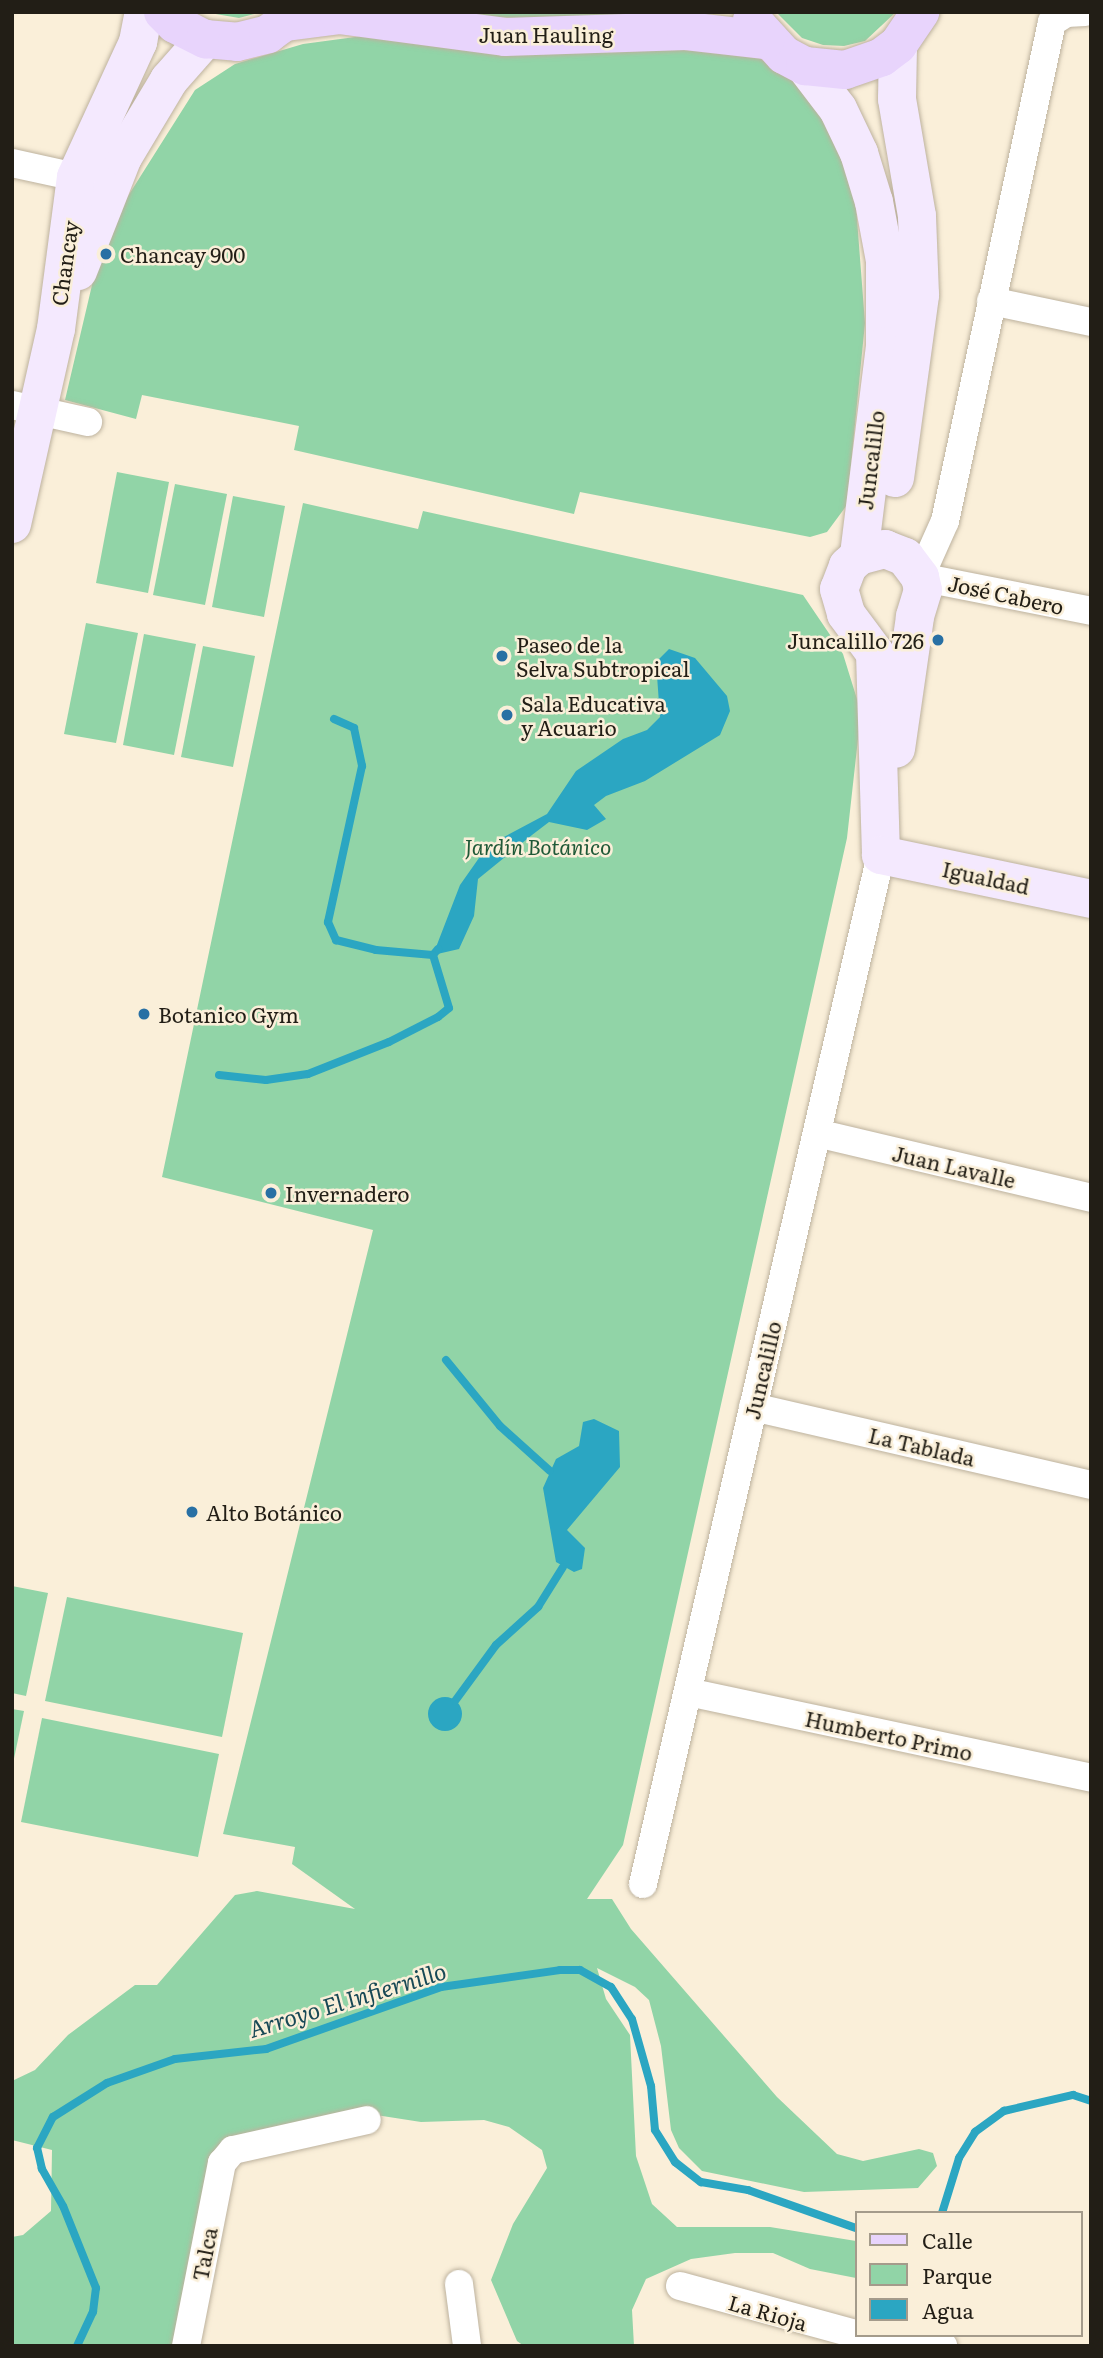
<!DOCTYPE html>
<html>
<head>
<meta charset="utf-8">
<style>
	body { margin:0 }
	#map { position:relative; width:1103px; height:2358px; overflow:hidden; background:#faefd9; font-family:Literata,serif }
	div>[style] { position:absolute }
	.green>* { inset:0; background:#91d4a7 }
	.water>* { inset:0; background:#2ba6c2 }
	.round { border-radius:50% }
	.stream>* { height:8px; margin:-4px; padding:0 4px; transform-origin:4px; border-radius:4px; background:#2ba6c2 }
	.roads { filter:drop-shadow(0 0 2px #bdb29e) drop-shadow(0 0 2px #bdb29e) }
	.minor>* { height:28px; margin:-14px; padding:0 14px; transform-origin:14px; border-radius:14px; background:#fff }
	.secondary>* { height:38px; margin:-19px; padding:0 19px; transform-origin:19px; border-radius:19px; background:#f4e9fe }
	.primary>* { height:38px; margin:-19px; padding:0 19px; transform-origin:19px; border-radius:19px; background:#e8d4fc }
	.dots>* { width:19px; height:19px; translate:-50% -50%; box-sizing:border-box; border:4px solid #faefd9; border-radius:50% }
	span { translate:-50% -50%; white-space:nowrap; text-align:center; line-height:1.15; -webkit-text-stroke:5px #faefd9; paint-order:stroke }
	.street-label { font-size:21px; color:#221e16 }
	.poi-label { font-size:21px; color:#221e16 }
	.left { translate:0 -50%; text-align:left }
	.right { translate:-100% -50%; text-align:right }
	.park-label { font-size:21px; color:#1f5937; font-style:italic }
	.water-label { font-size:23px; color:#184956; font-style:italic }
	.frame { position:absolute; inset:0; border:14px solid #221e16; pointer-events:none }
	.legend { position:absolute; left:855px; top:2211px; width:228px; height:126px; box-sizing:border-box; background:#faefd9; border:2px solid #a49b8b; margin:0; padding:9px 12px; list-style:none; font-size:21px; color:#221e16 }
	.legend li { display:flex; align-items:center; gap:14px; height:35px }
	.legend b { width:35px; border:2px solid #a49b8b }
</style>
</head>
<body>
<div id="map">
	<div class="green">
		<div style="clip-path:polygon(204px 12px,262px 12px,239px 18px)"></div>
		<div style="clip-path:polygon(398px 12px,723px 12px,648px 25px)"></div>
		<div style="clip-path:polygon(776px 12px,896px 12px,865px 41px,844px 46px,823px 45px,802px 38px)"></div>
		<div style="clip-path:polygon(370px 35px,685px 45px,755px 55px,793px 81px,813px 102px,837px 141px,855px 193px,865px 323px,847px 505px,827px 532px,810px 537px,580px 492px,574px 514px,294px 450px,299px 426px,142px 395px,136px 419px,65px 400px,104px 234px,195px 90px,235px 64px,303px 44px)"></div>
		<div style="clip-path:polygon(117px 472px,169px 482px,148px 593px,96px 583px)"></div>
		<div style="clip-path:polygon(175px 484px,227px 494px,205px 605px,153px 595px)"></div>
		<div style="clip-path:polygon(233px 496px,285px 506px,264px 617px,212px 607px)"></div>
		<div style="clip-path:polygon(303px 503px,418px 529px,423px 511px,803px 595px,843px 654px,861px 712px,847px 838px,623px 1845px,587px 1899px,612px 1899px,631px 1929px,777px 2097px,837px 2154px,863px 2161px,919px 2149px,933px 2153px,937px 2166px,918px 2188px,804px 2192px,702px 2171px,679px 2148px,671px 2130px,661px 2046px,649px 2000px,635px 1987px,597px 1968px,606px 1999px,630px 2035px,636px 2156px,652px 2204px,677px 2227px,770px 2227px,856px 2241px,856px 2278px,810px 2269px,773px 2253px,735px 2253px,691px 2259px,646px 2279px,632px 2310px,634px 2346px,524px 2346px,517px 2341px,491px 2280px,513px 2224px,547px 2168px,542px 2150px,509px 2127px,484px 2120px,421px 2122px,376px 2115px,238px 2143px,179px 2346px,12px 2346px,12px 2237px,23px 2235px,51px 2211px,52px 2150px,12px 2140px,12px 2081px,35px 2070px,68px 2035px,135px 1985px,157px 1985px,235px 1895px,257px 1891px,355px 1909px,292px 1864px,295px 1847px,223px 1834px,373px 1230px,162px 1177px)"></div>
		<div style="clip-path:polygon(86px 623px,138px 633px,116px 743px,64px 734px)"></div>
		<div style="clip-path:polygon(144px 634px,196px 644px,174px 755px,123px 745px)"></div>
		<div style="clip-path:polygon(203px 646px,255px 656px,233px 767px,181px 757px)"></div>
		<div style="clip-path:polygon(12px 1586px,48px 1593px,26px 1696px,12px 1693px)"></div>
		<div style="clip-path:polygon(67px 1597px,243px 1633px,222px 1737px,45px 1701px)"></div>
		<div style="clip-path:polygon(12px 1709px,24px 1711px,12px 1768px)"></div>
		<div style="clip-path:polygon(42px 1718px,219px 1754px,198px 1857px,21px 1822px)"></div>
	</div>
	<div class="water">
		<div style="clip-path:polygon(669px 649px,695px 658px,727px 696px,730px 711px,720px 735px,645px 781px,606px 796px,594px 805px,606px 819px,587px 830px,549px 822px,532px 835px,478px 879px,474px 916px,459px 949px,433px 955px,460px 885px,479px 858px,504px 837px,547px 814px,576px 771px,623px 739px,647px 730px,660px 717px,656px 662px)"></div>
		<div style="clip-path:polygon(594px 1419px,619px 1431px,620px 1467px,567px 1530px,585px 1548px,582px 1569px,574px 1572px,556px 1562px,543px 1488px,556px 1459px,579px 1446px,583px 1422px)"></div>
		<div class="round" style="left:428px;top:1697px;width:34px;height:34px"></div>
	</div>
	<div class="stream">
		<div style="left:334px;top:719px;width:22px;rotate:24deg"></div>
		<div style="left:354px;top:728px;width:39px;rotate:78deg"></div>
		<div style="left:362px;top:766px;width:160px;rotate:102.3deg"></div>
		<div style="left:328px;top:922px;width:20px;rotate:66deg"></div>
		<div style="left:336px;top:940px;width:41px;rotate:14deg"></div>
		<div style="left:376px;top:950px;width:57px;rotate:5deg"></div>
		<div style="left:433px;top:955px;width:8px;rotate:-50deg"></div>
		<div style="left:219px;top:1075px;width:47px;rotate:6.1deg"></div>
		<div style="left:266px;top:1080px;width:42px;rotate:-8.1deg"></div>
		<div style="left:308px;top:1074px;width:87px;rotate:-21.6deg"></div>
		<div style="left:389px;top:1042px;width:55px;rotate:-27deg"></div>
		<div style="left:438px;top:1017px;width:14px;rotate:-39deg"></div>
		<div style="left:449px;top:1008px;width:55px;rotate:-106.8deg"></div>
		<div style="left:446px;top:1360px;width:85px;rotate:50.7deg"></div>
		<div style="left:500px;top:1426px;width:67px;rotate:42deg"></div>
		<div style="left:455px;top:1701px;width:69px;rotate:-53.8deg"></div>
		<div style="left:496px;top:1645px;width:57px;rotate:-42.1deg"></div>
		<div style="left:538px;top:1607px;width:47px;rotate:-58deg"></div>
		<div style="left:942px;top:2213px;width:58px;rotate:-72.8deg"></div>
		<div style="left:959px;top:2158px;width:31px;rotate:-58deg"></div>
		<div style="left:975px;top:2132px;width:36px;rotate:-36deg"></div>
		<div style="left:1004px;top:2111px;width:71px;rotate:-13.1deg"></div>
		<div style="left:1073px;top:2095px;width:19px;rotate:18deg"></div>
		<div style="left:77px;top:2346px;width:38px;rotate:-65deg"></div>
		<div style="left:93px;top:2312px;width:24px;rotate:-83deg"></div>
		<div style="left:96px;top:2288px;width:88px;rotate:-111.9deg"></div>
		<div style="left:63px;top:2206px;width:43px;rotate:-119.6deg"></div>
		<div style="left:42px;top:2169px;width:22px;rotate:-103deg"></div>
		<div style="left:37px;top:2148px;width:35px;rotate:-63deg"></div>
		<div style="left:53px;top:2117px;width:64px;rotate:-32.2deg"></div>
		<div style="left:107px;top:2083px;width:72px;rotate:-19.4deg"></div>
		<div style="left:175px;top:2059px;width:92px;rotate:-6.3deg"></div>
		<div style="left:266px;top:2049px;width:186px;rotate:-19.5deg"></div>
		<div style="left:441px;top:1987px;width:120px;rotate:-8.1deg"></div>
		<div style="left:560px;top:1970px;width:20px"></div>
		<div style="left:580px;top:1970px;width:35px;rotate:29deg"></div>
		<div style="left:611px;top:1987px;width:38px;rotate:57deg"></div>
		<div style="left:632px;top:2019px;width:70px;rotate:74.2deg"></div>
		<div style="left:651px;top:2086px;width:44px;rotate:84.8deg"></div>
		<div style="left:655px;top:2130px;width:38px;rotate:58deg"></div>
		<div style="left:675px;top:2162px;width:33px;rotate:38deg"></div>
		<div style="left:701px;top:2182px;width:48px;rotate:9.7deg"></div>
		<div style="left:748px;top:2190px;width:114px;rotate:19.4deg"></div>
	</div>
	<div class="roads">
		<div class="minor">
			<div style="left:1085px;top:12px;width:19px;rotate:177deg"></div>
			<div style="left:1066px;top:13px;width:17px;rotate:147deg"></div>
			<div style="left:1052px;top:22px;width:510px;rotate:102.1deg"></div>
			<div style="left:945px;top:521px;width:61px;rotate:114.1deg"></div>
			<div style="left:920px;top:577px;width:174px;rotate:11.2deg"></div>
			<div style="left:12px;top:163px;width:66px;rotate:12.3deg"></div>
			<div style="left:991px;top:301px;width:102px;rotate:11.9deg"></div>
			<div style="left:12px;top:405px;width:78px;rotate:12.6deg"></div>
			<div style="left:817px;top:1133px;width:282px;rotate:13.3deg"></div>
			<div style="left:753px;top:1407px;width:347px;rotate:13deg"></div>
			<div style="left:688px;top:1692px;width:412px;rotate:12deg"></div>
			<div style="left:643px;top:1884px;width:1056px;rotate:-76.98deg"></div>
			<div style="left:459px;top:2284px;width:63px;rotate:82.6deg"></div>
			<div style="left:680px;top:2286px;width:182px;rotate:15.3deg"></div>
			<div style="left:864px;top:2335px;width:80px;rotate:7.9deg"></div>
			<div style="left:186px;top:2346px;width:187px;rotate:-78.9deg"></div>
			<div style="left:222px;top:2163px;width:17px;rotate:-50deg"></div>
			<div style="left:233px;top:2150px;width:137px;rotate:-12.6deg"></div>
		</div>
		<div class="secondary">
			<div style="left:805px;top:66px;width:54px;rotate:52.5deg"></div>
			<div style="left:838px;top:109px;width:49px;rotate:64.5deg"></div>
			<div style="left:859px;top:153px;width:51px;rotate:73deg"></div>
			<div style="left:874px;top:202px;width:60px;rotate:79.4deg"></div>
			<div style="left:885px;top:261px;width:85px;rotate:90deg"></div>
			<div style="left:885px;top:346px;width:212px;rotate:97.1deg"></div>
			<div style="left:859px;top:556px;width:15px;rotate:138deg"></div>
			<div style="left:848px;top:566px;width:25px;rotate:111deg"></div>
			<div style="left:839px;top:589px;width:26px;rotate:74deg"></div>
			<div style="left:846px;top:614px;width:49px;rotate:53.4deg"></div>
			<div style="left:875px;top:653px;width:202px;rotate:88.3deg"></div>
			<div style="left:78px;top:271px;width:123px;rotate:-68.5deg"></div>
			<div style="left:123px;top:157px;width:90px;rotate:-59.1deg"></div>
			<div style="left:169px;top:80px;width:55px;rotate:-48.7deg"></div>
			<div style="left:895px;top:478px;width:185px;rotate:-82.2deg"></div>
			<div style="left:920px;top:295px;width:79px;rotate:-92.2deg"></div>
			<div style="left:917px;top:216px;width:119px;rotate:-99.7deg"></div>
			<div style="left:897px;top:99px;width:54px;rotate:-88.9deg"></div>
			<div style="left:12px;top:524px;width:200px;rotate:-77.3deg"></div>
			<div style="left:56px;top:329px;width:153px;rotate:-82.5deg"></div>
			<div style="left:76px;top:177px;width:149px;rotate:-65.3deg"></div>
			<div style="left:138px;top:42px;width:31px;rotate:-79deg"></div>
			<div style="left:859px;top:556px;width:27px;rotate:-15deg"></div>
			<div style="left:885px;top:549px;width:22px;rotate:22deg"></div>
			<div style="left:905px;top:557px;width:25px;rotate:53deg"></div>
			<div style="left:920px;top:577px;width:13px;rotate:77deg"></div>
			<div style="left:923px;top:590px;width:28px;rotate:107deg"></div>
			<div style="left:915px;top:617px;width:133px;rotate:98.2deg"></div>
			<div style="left:881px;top:855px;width:215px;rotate:11.8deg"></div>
		</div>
		<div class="primary">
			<div style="left:163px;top:12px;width:17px;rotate:45deg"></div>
			<div style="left:175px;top:24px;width:34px;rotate:27deg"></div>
			<div style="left:205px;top:39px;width:32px;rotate:5deg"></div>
			<div style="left:237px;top:42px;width:32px;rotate:-14deg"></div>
			<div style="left:268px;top:34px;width:37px;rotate:-36deg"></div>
			<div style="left:752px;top:20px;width:47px;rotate:47.6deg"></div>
			<div style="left:784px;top:55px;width:24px;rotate:28deg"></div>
			<div style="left:805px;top:66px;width:40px;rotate:5.7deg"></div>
			<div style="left:845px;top:70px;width:39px;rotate:-19deg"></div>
			<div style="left:882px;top:57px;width:20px;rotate:-37deg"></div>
			<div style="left:898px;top:45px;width:40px;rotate:-56deg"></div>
			<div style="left:286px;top:22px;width:53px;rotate:-7.5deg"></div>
			<div style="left:339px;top:15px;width:167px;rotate:7.5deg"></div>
			<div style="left:505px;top:37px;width:181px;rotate:-1.9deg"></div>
			<div style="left:686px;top:31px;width:80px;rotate:6.5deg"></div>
		</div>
	</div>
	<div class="dots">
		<div style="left:106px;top:254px;background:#2870a4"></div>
		<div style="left:938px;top:640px;background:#2870a4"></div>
		<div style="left:502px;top:656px;background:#2870a4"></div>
		<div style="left:507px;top:715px;background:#2870a4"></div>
		<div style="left:144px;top:1014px;background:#2870a4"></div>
		<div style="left:271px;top:1193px;background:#2870a4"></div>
		<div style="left:192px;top:1512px;background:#2870a4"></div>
	</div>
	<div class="street-label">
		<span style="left:546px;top:34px">Juan Hauling</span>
		<span style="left:64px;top:263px;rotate:-82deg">Chancay</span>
		<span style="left:870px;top:460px;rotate:-83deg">Juncalillo</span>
		<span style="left:1006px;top:594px;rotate:12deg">José Cabero</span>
		<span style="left:986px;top:877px;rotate:12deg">Igualdad</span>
		<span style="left:954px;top:1166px;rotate:13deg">Juan Lavalle</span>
		<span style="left:762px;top:1370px;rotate:-77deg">Juncalillo</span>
		<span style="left:922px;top:1446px;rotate:13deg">La Tablada</span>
		<span style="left:889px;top:1735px;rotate:12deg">Humberto Primo</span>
		<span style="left:204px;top:2254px;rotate:-79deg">Talca</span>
		<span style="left:768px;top:2312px;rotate:16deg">La Rioja</span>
	</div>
	<div class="poi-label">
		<span class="left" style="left:120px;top:254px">Chancay 900</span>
		<span class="right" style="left:924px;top:640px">Juncalillo 726</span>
		<span class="left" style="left:516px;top:656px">Paseo de la<br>Selva Subtropical</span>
		<span class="left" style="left:521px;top:715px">Sala Educativa<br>y Acuario</span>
		<span class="left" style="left:158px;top:1014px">Botanico Gym</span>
		<span class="left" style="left:285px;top:1193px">Invernadero</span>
		<span class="left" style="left:206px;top:1512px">Alto Botánico</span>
	</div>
	<div class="park-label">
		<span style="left:538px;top:846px">Jardín Botánico</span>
	</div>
	<div class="water-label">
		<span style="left:347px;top:1999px;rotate:-17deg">Arroyo El Infiernillo</span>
	</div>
	<div class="frame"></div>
	<ul class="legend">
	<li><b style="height:9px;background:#e8d4fc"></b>Calle</li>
	<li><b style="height:19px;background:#91d4a7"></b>Parque</li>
	<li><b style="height:19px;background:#2ba6c2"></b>Agua</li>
	</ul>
</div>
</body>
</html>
